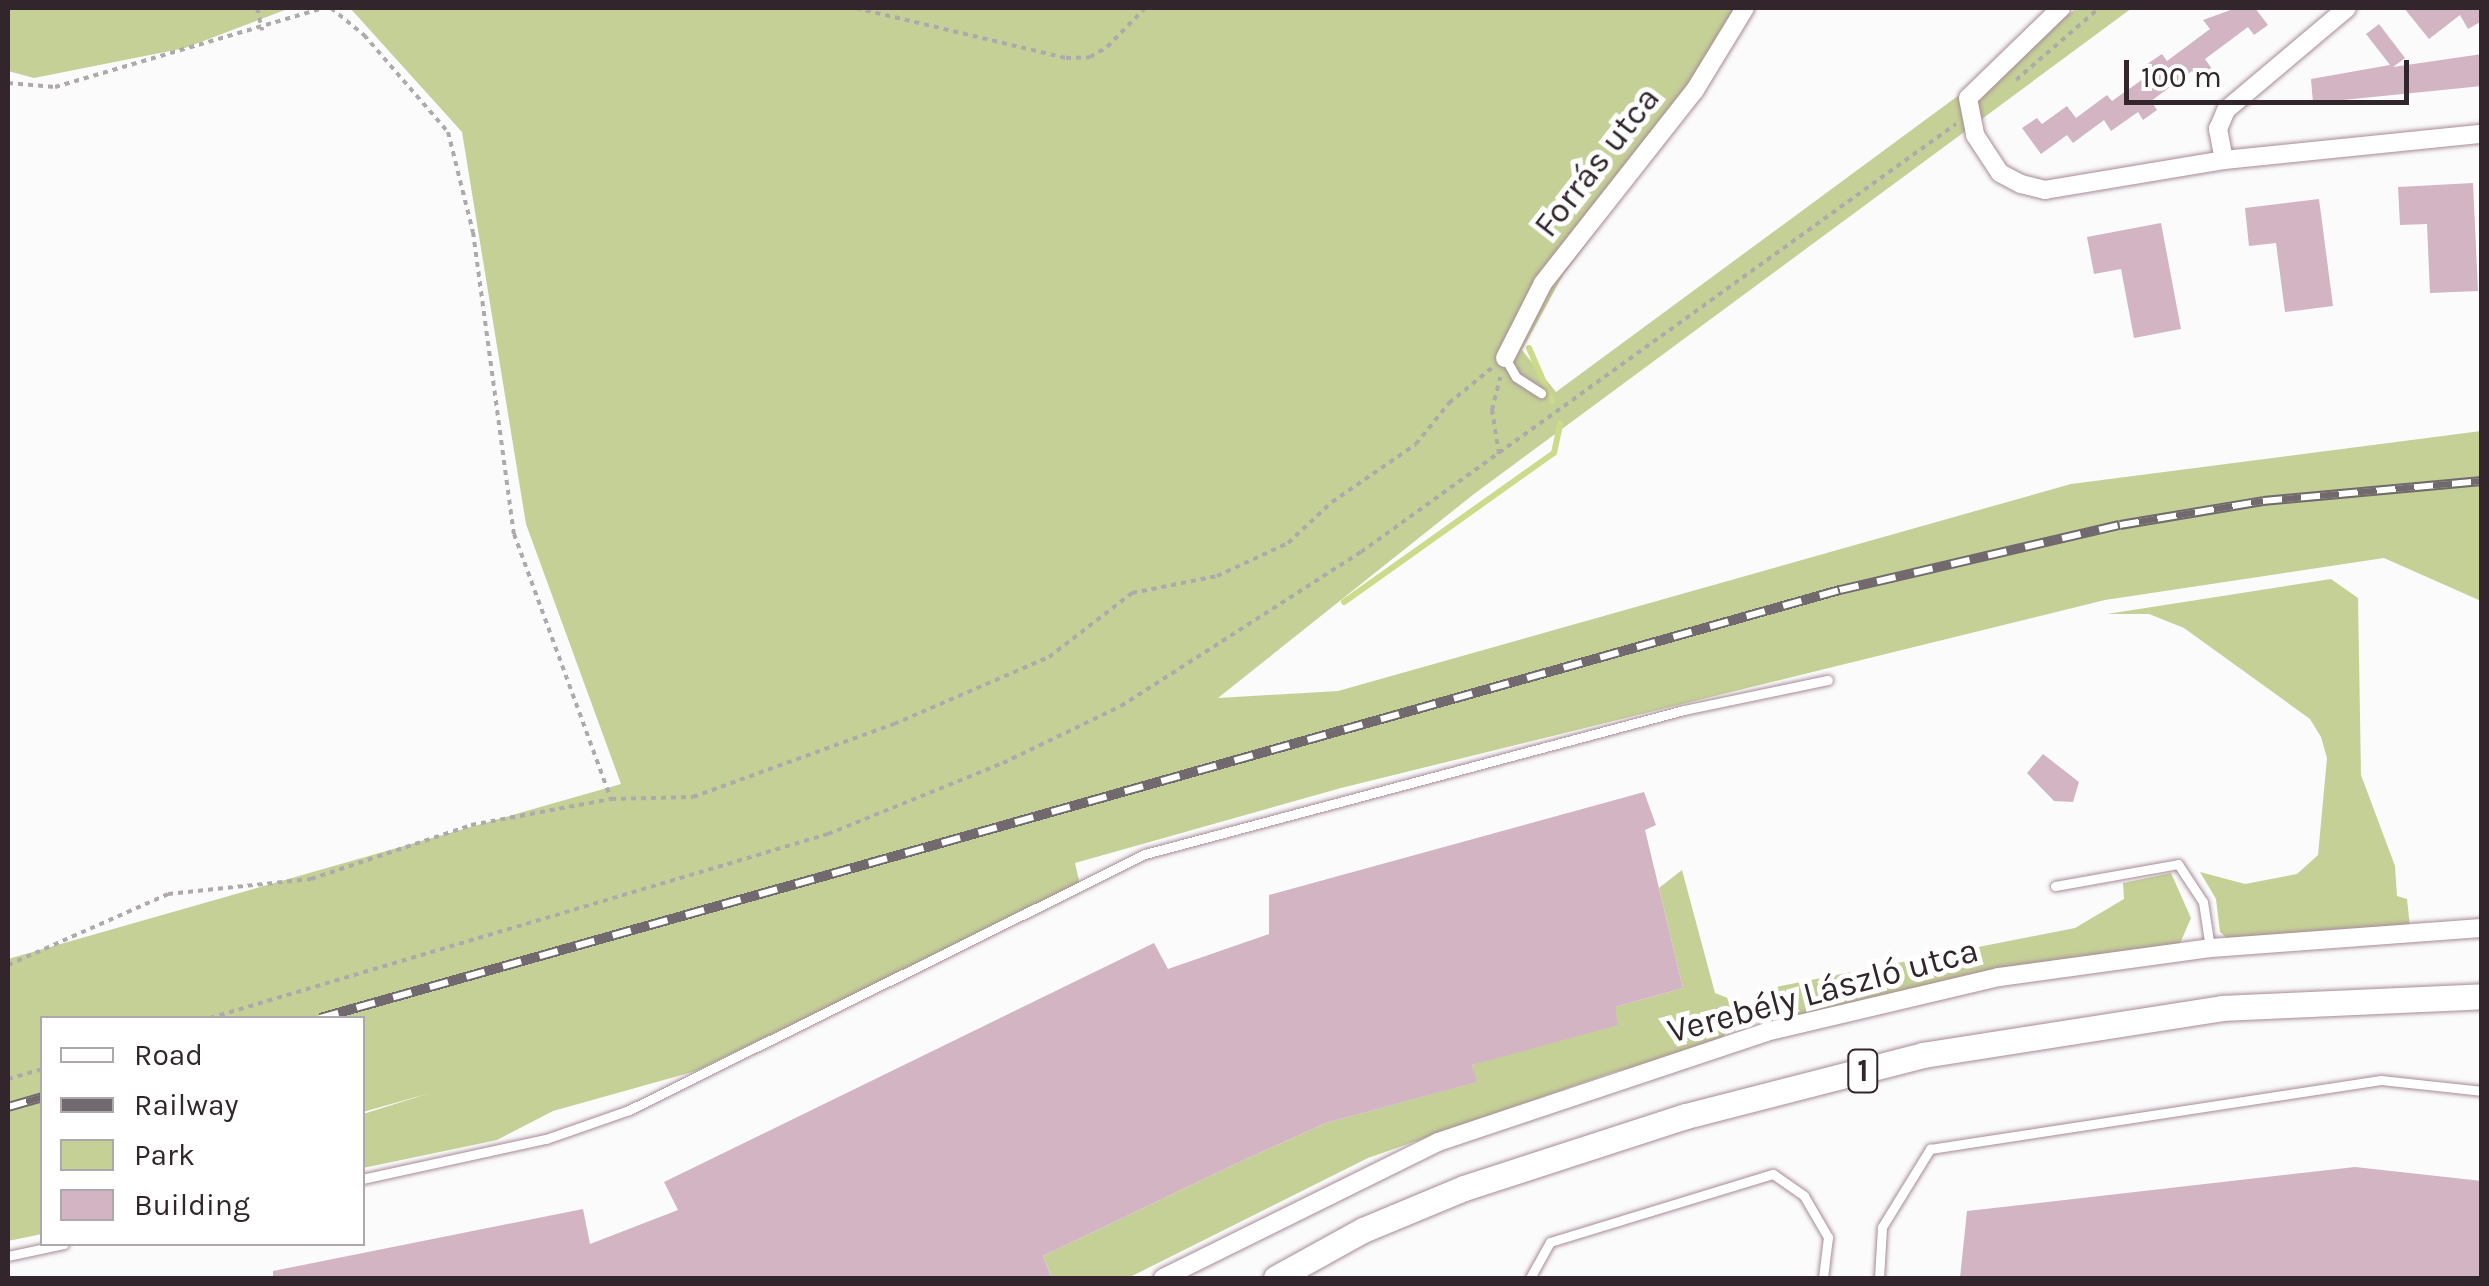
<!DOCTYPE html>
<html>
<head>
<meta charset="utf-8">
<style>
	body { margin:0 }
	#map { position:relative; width:2489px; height:1286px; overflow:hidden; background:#fbfbfb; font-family:Karla,sans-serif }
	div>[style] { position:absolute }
	.green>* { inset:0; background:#c5d097 }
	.stream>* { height:6px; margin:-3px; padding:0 3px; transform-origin:3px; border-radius:3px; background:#cbdb89 }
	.building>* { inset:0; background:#d2b4c3 }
	.path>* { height:4px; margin-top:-2px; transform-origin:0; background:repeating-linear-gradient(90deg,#aea9ac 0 5px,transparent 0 10px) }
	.roads { filter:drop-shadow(0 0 2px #a78a98) drop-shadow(0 0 2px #a78a98) }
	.service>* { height:9px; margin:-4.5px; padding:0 4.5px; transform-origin:4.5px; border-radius:4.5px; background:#fff }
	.minor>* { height:18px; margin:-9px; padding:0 9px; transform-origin:9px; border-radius:9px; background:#fff }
	.primary>* { height:25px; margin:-12.5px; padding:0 12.5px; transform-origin:12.5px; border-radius:12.5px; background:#fff }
	.rail>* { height:10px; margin-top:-5px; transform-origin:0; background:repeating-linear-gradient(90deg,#fff 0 19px,#72696e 0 38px); box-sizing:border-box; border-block:2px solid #72696e }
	span { translate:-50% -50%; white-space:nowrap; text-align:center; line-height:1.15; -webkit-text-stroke:10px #fff; paint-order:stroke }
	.shield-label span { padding:2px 8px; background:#fff; border:2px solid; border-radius:8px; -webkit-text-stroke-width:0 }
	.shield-label { font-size:32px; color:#32262c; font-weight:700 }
	.street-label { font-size:35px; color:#32262c }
	.frame { position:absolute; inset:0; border:10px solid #32262c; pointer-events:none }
	.legend { position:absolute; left:40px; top:1016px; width:325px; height:230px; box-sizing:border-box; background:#fff; border:2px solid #ada8ab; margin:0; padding:12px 18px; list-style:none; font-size:30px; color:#32262c }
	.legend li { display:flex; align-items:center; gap:20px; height:50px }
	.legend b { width:50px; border:2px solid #ada8ab }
	.scale { position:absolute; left:2124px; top:60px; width:285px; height:45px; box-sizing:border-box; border:5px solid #32262c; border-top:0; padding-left:12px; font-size:30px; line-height:35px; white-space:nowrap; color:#32262c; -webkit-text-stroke:8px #fff; paint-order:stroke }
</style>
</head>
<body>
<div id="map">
	<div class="green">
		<div style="clip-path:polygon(8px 8px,290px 8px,185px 48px,34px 78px,8px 71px)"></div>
		<div style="clip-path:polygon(350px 8px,1756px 8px,1719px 68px,1563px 275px,1522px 350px,1556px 392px,2077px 8px,2132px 8px,1474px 494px,1218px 698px,1338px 691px,2071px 484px,2481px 431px,2481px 601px,2384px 558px,2105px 600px,1341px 788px,1075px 863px,1080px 885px,696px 1071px,553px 1111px,497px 1140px,363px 1168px,363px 1114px,430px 1093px,363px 1112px,362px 1018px,42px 1018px,42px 1234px,8px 1241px,8px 959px,621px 784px,526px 524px,462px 132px)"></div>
		<div style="clip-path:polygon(2331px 579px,2358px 598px,2361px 775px,2395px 866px,2397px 896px,2407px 899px,2411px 937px,2237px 947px,2220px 932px,2216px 899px,2200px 872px,2245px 884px,2297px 874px,2318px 855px,2327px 758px,2321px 737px,2310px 719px,2184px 628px,2149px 614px,2107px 614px)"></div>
		<div style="clip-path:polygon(1682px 870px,1715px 993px,1745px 1005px,1716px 1047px,1611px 1073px,1368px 1158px,1128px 1278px,1044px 1278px,1051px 1275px,1043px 1256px,1248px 1158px,1326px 1123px,1476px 1082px,1472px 1065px,1614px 1018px,1615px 1007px,1683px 988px,1659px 888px)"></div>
		<div style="clip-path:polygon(2171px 873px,2191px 918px,2178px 948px,1799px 1023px,1773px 1004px,1771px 988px,2075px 928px,2124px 899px,2123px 883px)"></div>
	</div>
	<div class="stream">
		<div style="left:1529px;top:348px;width:58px;rotate:66.5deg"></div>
		<div style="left:1344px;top:602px;width:257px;rotate:-35.4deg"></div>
		<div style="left:1554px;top:453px;width:30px;rotate:-78deg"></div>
	</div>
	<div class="building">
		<div style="clip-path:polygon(2236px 8px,2255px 8px,2268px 25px,2254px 35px,2248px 27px,2205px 59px,2212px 69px,2198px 79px,2192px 71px,2151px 101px,2157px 110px,2143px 120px,2138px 112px,2111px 131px,2104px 120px,2073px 143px,2067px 135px,2041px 154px,2022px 128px,2037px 118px,2042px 124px,2067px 106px,2076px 118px,2107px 95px,2112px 101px,2153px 72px,2147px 64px,2162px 54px,2167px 61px,2210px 29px,2203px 20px)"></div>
		<div style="clip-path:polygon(2404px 8px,2478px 8px,2482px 21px,2468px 29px,2460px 15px,2429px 39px)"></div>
		<div style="clip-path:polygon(2379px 24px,2405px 58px,2393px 67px,2482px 54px,2482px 86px,2313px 103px,2311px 79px,2390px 65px,2366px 34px)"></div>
		<div style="clip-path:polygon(2473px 183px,2478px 291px,2430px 293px,2427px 224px,2400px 225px,2398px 187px)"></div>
		<div style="clip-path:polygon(2319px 199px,2333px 306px,2285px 312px,2276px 243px,2249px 246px,2245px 208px)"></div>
		<div style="clip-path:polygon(2161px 223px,2181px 329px,2134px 338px,2121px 269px,2094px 274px,2087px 237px)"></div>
		<div style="clip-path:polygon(2043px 754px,2079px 782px,2073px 802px,2054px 801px,2027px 773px)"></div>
		<div style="clip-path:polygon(1644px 792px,1656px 825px,1645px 830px,1683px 988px,1615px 1007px,1618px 1025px,1472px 1065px,1477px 1082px,1326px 1123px,1248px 1158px,1043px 1256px,1052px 1278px,273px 1278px,273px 1271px,583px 1209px,590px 1244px,678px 1210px,664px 1182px,1154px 943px,1168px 969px,1269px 934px,1269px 895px)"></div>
		<div style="clip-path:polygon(2355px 1167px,2482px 1181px,2482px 1278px,1960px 1278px,1967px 1211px)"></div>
	</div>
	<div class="path">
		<div style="left:257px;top:8px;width:23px;rotate:77deg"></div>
		<div style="left:331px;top:8px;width:43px;rotate:39.3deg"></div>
		<div style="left:364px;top:35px;width:128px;rotate:49.1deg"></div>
		<div style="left:448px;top:132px;width:103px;rotate:76deg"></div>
		<div style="left:473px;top:232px;width:305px;rotate:82.3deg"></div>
		<div style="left:514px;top:534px;width:282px;rotate:69.9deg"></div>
		<div style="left:856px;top:8px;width:216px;rotate:13.4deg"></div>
		<div style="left:1066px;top:58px;width:24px;rotate:-2deg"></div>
		<div style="left:1090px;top:57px;width:20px;rotate:-30deg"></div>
		<div style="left:1107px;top:47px;width:54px;rotate:-45.7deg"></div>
		<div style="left:2016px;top:80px;width:110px;rotate:-40.9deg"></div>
		<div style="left:8px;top:83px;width:47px;rotate:4.9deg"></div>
		<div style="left:55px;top:87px;width:279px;rotate:-16.4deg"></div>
		<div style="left:1499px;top:454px;width:45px;rotate:-99deg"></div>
		<div style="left:1492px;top:410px;width:34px;rotate:-76deg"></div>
		<div style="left:8px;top:965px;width:175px;rotate:-23.9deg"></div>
		<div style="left:168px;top:894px;width:144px;rotate:-6deg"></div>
		<div style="left:311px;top:879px;width:169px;rotate:-18.6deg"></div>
		<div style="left:471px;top:825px;width:142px;rotate:-10.5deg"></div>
		<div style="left:611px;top:799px;width:82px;rotate:-1.4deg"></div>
		<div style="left:693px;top:797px;width:214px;rotate:-20deg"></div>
		<div style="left:894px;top:724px;width:169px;rotate:-23.4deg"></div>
		<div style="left:1049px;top:657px;width:105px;rotate:-37.6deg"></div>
		<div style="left:1132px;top:593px;width:87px;rotate:-11.3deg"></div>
		<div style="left:1217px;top:576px;width:78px;rotate:-24.9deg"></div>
		<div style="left:1288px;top:543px;width:60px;rotate:-43deg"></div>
		<div style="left:1332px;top:502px;width:102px;rotate:-34.6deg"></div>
		<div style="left:1416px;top:444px;width:53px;rotate:-51.2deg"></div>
		<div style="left:1449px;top:403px;width:57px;rotate:-39.3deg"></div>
		<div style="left:210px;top:1018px;width:645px;rotate:-16.58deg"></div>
		<div style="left:828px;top:834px;width:189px;rotate:-22.1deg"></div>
		<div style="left:1003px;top:763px;width:131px;rotate:-25.8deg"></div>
		<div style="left:1121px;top:706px;width:285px;rotate:-32.7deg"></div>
		<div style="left:1361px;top:552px;width:733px;rotate:-35.73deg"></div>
		<div style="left:8px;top:1079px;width:35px;rotate:-16deg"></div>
	</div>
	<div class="roads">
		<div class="service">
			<div style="left:1505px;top:358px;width:22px;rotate:60deg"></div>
			<div style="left:1516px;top:377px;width:30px;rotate:33deg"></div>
			<div style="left:2055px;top:886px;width:125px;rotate:-10.1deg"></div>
			<div style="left:2178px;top:864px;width:45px;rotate:56.7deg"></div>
			<div style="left:2203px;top:902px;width:47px;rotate:81.3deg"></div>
			<div style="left:362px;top:1179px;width:188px;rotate:-12.3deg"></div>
			<div style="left:546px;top:1139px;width:88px;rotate:-19.3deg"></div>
			<div style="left:629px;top:1110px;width:576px;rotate:-26.39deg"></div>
			<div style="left:1145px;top:854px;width:558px;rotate:-14.96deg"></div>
			<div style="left:1684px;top:710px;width:147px;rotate:-11.8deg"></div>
			<div style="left:8px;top:1256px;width:57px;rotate:-12.1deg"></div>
			<div style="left:1530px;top:1278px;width:41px;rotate:-60.9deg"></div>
			<div style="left:1550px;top:1242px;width:233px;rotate:-17deg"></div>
			<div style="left:1773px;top:1174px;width:38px;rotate:35deg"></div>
			<div style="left:1804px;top:1196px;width:48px;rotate:59.7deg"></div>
			<div style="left:1828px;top:1237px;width:41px;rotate:97deg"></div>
			<div style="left:1879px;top:1278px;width:51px;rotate:-86.6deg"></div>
			<div style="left:1882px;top:1227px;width:92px;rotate:-58.4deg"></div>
			<div style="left:1930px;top:1149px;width:456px;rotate:-8.7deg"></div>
			<div style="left:2381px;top:1080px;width:102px;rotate:6.2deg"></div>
		</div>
		<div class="minor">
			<div style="left:2061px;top:8px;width:129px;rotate:135.9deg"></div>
			<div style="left:1968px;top:98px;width:38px;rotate:79deg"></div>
			<div style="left:1975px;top:135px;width:45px;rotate:56.7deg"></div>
			<div style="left:2000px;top:173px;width:24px;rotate:28deg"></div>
			<div style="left:2021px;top:184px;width:25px;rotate:14deg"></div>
			<div style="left:2045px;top:190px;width:181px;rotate:-9.5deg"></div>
			<div style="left:2224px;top:160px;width:259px;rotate:-5.8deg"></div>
			<div style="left:2224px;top:160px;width:32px;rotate:-101deg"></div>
			<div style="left:2218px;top:129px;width:21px;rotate:-67deg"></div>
			<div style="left:2226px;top:110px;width:158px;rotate:-40.1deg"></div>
			<div style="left:1505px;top:358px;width:84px;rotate:-63.1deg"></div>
			<div style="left:1543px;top:283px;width:246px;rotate:-51.8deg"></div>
			<div style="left:1695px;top:90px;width:96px;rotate:-58.6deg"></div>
			<div style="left:1163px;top:1278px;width:307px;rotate:-26.3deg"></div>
			<div style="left:1438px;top:1142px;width:346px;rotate:-18.5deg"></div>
			<div style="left:1766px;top:1032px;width:239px;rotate:-13.3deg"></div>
			<div style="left:1999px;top:977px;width:213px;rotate:-7.8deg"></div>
			<div style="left:2210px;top:948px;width:273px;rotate:-4.2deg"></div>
		</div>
		<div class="primary">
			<div style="left:1276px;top:1278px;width:99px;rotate:-28.9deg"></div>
			<div style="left:1363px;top:1230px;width:109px;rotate:-22.6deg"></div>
			<div style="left:1464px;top:1188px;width:233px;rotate:-18deg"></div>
			<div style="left:1686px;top:1116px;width:245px;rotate:-14.4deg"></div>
			<div style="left:1923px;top:1055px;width:303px;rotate:-8.9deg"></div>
			<div style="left:2222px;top:1008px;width:260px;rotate:-2.6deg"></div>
		</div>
	</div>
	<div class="rail">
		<div style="left:320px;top:1018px;width:1579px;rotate:-15.73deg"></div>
		<div style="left:1840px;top:590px;width:287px;rotate:-13.1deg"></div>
		<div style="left:2120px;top:525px;width:145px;rotate:-9.5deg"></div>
		<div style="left:2263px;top:501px;width:220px;rotate:-5.2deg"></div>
		<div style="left:8px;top:1107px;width:35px;rotate:-16deg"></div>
	</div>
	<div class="shield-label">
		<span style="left:1863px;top:1071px">1</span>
	</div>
	<div class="street-label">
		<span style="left:1597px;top:162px;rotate:-52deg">Forrás utca</span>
		<span style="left:1823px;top:991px;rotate:-15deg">Verebély László utca</span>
	</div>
	<div class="frame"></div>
	<ul class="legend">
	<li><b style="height:12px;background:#fff"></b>Road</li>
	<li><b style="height:12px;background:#72696e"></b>Railway</li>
	<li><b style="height:28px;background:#c5d097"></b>Park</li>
	<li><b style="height:28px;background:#d2b4c3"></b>Building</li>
	</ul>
	<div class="scale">100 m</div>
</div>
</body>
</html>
